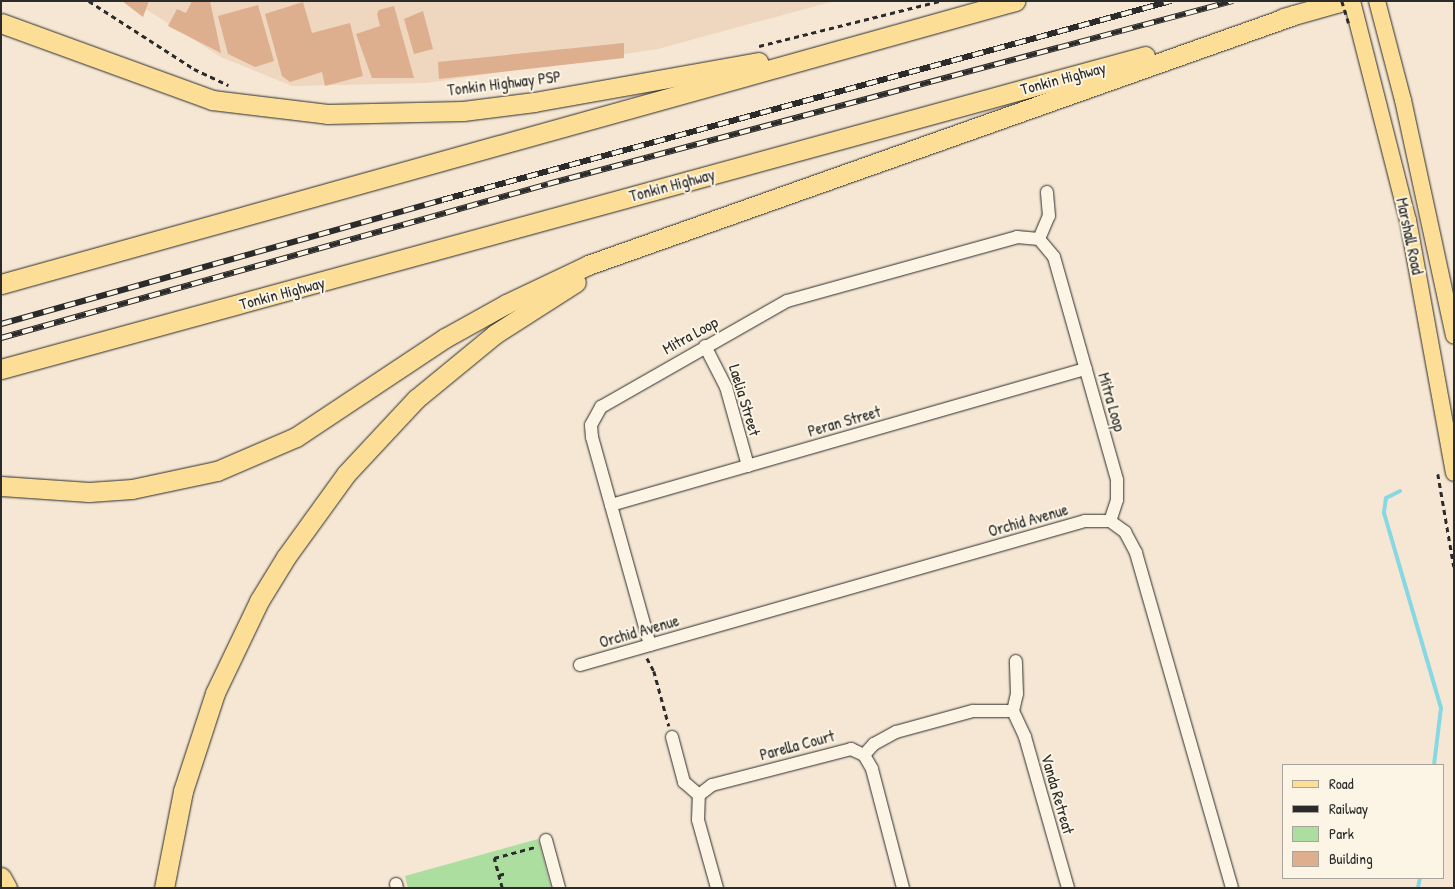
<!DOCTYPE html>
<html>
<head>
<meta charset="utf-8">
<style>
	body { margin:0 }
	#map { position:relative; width:1455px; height:889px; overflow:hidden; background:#f6e7d4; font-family:"Patrick Hand",sans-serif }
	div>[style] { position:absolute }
	.built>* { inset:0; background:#eed6bf }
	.green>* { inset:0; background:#acde9f }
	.stream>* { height:4px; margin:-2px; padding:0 2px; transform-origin:2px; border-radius:2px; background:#88d8e3 }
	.building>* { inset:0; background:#ddaf8e }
	.path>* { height:2.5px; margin-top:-1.25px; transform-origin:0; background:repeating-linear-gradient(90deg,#2b2b2b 0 5px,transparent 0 9px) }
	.roads { filter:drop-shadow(0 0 1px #2b2b2b) drop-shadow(0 0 1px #2b2b2b) }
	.minor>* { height:12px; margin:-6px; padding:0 6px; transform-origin:6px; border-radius:6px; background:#fcf5e5 }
	.major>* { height:16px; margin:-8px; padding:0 8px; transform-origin:8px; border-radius:8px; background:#fdde96 }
	.highway>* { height:19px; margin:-9.5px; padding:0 9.5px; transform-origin:9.5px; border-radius:9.5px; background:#fdde96 }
	.rail>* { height:5.5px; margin-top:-2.75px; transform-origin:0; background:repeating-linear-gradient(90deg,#fcf5e5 0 11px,#2b2b2b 0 22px); box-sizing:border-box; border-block:1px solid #2b2b2b }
	.path-bridge>* { height:2.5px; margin-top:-1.25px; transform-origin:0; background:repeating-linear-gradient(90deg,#2b2b2b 0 5px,transparent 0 9px) }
	span { translate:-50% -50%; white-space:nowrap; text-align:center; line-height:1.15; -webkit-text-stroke:4px #fcf5e5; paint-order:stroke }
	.street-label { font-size:16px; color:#2b2b2b }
	.frame { position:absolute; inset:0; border:2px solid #2b2b2b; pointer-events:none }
	.legend { position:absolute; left:1282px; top:764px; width:162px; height:115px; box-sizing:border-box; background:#fcf5e5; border:1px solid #a8a49b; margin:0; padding:6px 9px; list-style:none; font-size:15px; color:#2b2b2b }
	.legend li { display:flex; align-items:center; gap:10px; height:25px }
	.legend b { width:25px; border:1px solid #a8a49b }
</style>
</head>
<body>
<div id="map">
	<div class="built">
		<div style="clip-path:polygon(133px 1px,834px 1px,658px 49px,427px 83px,292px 86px,221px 57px)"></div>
	</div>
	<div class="green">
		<div style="clip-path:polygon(538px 839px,551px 888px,408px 888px,405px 876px)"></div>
	</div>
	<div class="stream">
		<div style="left:1400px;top:491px;width:16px;rotate:153deg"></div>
		<div style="left:1386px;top:498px;width:15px;rotate:98deg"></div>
		<div style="left:1384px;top:513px;width:203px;rotate:73.7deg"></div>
		<div style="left:1441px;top:708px;width:57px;rotate:97deg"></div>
		<div style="left:1418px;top:888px;width:10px;rotate:-79deg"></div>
	</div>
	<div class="building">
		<div style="clip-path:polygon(122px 1px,149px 1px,143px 17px)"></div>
		<div style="clip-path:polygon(192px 1px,210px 1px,221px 53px,168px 26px,177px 9px,186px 13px)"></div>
		<div style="clip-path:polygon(303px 2px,314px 40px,312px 33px,350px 23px,363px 76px,325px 86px,322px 72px,290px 82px,282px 76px,265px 14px)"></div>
		<div style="clip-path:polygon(258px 5px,274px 61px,255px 67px,228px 54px,218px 16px)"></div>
		<div style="clip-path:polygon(394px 6px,414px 78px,372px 78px,356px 34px,380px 26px,377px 14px,379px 10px)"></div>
		<div style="clip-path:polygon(423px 11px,433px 49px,414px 54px,404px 19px)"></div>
		<div style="clip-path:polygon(624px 43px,624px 58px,439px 79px,438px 62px)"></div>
	</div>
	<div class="path">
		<div style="left:89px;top:1px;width:125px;rotate:32.9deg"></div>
		<div style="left:194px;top:69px;width:38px;rotate:25deg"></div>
		<div style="left:759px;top:46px;width:187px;rotate:-14deg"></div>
		<div style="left:1438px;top:474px;width:94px;rotate:80.2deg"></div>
		<div style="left:647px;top:658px;width:15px;rotate:62deg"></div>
		<div style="left:654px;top:671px;width:57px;rotate:74.7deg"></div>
		<div style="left:499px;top:875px;width:8px;rotate:-14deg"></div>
		<div style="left:502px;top:888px;width:31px;rotate:-105deg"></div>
		<div style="left:494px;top:858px;width:42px;rotate:-15deg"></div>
	</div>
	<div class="roads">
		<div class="minor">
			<div style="left:1039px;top:239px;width:25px;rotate:-67deg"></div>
			<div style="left:1049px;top:216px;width:24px;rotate:-95deg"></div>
			<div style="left:705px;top:346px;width:46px;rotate:62.9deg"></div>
			<div style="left:726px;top:387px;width:82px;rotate:74.4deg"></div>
			<div style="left:611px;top:505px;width:494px;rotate:-16deg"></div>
			<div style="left:650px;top:645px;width:216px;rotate:-105.6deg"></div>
			<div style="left:592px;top:437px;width:12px;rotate:-95deg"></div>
			<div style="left:591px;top:425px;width:21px;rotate:-61deg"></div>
			<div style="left:601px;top:407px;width:214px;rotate:-29.7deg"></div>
			<div style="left:787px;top:301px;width:239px;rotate:-15.5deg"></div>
			<div style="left:1017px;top:237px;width:22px;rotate:5deg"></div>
			<div style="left:1039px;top:239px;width:23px;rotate:50deg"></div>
			<div style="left:1054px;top:257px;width:232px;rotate:74.2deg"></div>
			<div style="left:1117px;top:480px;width:20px;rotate:90deg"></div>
			<div style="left:1117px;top:500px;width:22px;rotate:108deg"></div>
			<div style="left:580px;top:665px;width:525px;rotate:-15.92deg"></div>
			<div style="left:1085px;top:521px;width:25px"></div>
			<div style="left:1110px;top:521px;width:19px;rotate:36deg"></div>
			<div style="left:1125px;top:532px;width:24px;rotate:62deg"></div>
			<div style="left:1136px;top:553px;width:348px;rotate:74deg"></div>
			<div style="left:1013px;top:711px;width:17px;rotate:-77deg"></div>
			<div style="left:1017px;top:694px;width:33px;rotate:-92deg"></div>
			<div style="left:672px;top:737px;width:47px;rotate:75.1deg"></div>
			<div style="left:684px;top:782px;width:20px;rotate:41deg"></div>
			<div style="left:864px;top:755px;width:15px;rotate:-48deg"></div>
			<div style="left:874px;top:744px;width:25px;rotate:-29deg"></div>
			<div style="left:896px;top:732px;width:80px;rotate:-15.3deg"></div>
			<div style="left:973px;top:711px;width:40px"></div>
			<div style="left:1013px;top:711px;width:29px;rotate:65deg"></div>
			<div style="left:1025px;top:737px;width:157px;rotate:74.1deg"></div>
			<div style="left:546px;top:840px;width:50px;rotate:74.8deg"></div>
			<div style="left:396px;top:884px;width:4px;rotate:76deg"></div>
			<div style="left:717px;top:888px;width:71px;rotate:-105.6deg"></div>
			<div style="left:698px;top:820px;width:25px;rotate:-88deg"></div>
			<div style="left:699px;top:795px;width:16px;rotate:-38deg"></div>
			<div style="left:712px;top:785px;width:144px;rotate:-14.5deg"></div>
			<div style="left:851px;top:749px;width:14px;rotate:25deg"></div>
			<div style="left:864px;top:755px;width:16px;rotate:60deg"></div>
			<div style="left:872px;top:769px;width:123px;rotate:75.4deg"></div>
		</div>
		<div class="major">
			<div style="left:1352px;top:1px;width:226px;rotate:75.7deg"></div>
			<div style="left:1408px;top:220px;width:257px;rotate:79.7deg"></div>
			<div style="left:1377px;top:1px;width:102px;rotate:75.3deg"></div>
			<div style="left:1403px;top:100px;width:241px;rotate:77.8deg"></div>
		</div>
		<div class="highway">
			<div style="left:1283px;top:18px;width:62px;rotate:-15.8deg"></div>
			<div style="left:1px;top:23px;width:225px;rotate:20deg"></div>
			<div style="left:212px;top:100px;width:116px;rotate:6.9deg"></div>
			<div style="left:327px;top:114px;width:136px;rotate:-1.3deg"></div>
			<div style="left:463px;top:111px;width:72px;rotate:-7.2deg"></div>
			<div style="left:534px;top:102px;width:228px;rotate:-10.1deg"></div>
			<div style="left:1px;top:284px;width:1053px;rotate:-15.59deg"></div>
			<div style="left:1px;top:369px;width:1186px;rotate:-15.3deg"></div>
			<div style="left:1px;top:486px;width:88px;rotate:3.9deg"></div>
			<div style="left:89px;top:492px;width:43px;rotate:-4deg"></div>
			<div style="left:132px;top:489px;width:87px;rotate:-12deg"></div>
			<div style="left:217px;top:471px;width:86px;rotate:-23.3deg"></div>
			<div style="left:296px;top:437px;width:179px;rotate:-33.6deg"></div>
			<div style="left:445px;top:338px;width:70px;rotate:-29.1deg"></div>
			<div style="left:506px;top:304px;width:91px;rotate:-25.4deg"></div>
			<div style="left:588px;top:265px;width:749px;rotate:-19.5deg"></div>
			<div style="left:1px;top:877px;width:13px;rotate:61deg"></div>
			<div style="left:164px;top:888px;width:99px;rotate:-78.9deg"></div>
			<div style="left:183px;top:791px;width:103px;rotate:-71.9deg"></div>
			<div style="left:215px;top:693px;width:102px;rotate:-64.4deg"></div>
			<div style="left:259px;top:601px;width:52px;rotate:-58.5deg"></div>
			<div style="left:286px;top:557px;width:102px;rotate:-54.1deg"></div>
			<div style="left:346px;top:474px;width:103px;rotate:-47deg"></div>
			<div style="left:416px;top:399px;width:102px;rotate:-39.4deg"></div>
			<div style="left:495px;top:334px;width:96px;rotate:-32.7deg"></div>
		</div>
	</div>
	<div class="rail">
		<div style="left:1px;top:324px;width:458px;rotate:-15.7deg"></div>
		<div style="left:442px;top:200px;width:756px;rotate:-15.27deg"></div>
		<div style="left:1px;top:338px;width:568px;rotate:-15.72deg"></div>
		<div style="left:548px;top:184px;width:709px;rotate:-14.96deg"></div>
	</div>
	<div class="path-bridge">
		<div style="left:1342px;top:1px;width:27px;rotate:73deg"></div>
	</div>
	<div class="street-label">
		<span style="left:1063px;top:78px;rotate:-15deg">Tonkin Highway</span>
		<span style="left:504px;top:83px;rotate:-7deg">Tonkin Highway PSP</span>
		<span style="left:672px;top:185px;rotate:-15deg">Tonkin Highway</span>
		<span style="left:1410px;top:236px;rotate:78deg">Marshall Road</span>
		<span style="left:282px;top:293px;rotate:-15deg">Tonkin Highway</span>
		<span style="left:690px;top:335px;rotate:-29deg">Mitra Loop</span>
		<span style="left:745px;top:400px;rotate:73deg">Laelia Street</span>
		<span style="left:1112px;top:402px;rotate:74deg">Mitra Loop</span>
		<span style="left:844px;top:421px;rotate:-16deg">Peran Street</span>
		<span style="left:1028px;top:520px;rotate:-16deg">Orchid Avenue</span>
		<span style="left:639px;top:631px;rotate:-16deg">Orchid Avenue</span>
		<span style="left:797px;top:745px;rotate:-15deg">Parella Court</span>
		<span style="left:1058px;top:794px;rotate:74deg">Vanda Retreat</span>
	</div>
	<div class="frame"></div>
	<ul class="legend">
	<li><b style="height:6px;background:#fdde96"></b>Road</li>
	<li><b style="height:6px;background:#2b2b2b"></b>Railway</li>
	<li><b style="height:14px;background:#acde9f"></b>Park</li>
	<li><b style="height:14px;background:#ddaf8e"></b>Building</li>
	</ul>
</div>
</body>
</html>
